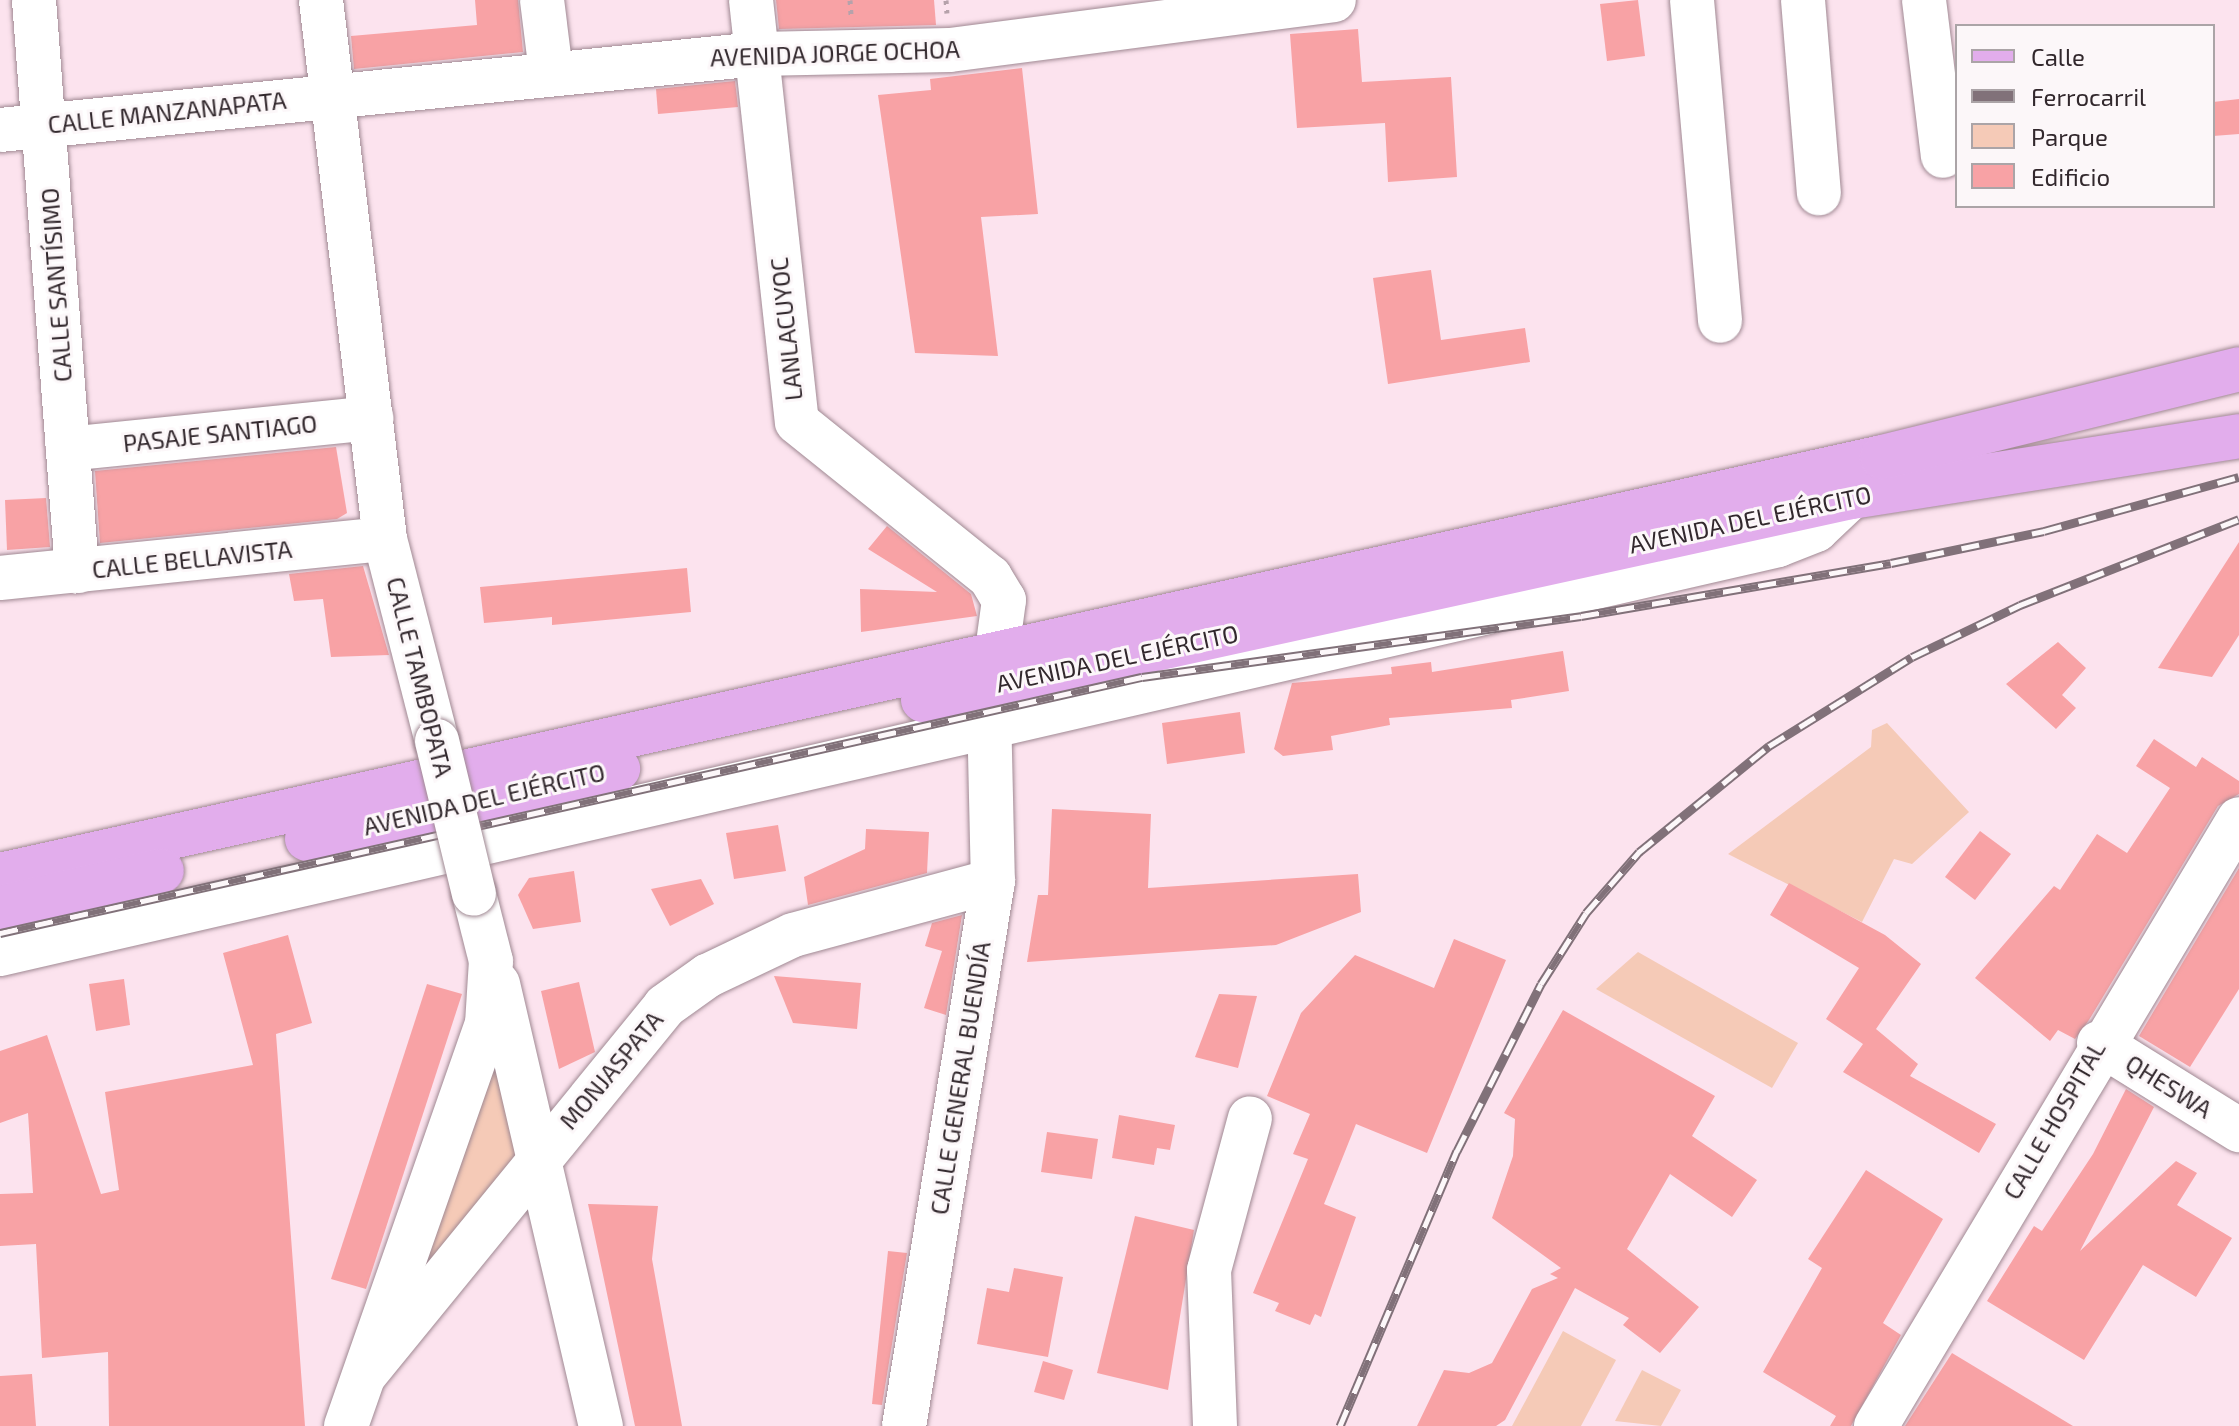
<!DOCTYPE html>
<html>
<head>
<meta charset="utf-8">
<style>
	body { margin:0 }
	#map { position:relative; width:2239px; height:1426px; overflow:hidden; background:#fce3ee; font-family:"Exo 2",sans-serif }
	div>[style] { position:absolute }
	.green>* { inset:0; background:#f5cab7 }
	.building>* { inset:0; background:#f8a2a5 }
	.path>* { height:5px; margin-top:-2.5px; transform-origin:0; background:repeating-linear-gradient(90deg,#b6a2ab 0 4px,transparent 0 10px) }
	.roads { filter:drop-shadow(0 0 2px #a08993) drop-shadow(0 0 2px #a08993) }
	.minor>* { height:44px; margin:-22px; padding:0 22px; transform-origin:22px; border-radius:22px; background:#fff }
	.major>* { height:44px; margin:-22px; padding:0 22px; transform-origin:22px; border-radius:22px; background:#e2adec }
	.rail>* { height:9px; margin-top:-4.5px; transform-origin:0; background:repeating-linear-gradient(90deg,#fcf7f9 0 18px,#817179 0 36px); box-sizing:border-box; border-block:2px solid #817179 }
	.bridges { filter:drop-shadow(0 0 2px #a08993) drop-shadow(0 0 2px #a08993) }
	.minor-bridge>* { height:44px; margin:-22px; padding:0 22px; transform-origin:22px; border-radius:22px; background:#fff }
	span { translate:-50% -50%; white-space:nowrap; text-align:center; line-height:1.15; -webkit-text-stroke:6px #fcf7f9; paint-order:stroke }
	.street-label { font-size:24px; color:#32282d }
	.legend { position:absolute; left:1955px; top:24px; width:260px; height:184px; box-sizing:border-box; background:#fcf7f9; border:2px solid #aba4a7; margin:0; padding:10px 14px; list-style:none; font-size:24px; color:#32282d }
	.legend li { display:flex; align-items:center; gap:16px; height:40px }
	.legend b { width:40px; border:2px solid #aba4a7 }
</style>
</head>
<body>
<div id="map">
	<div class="green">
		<div style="clip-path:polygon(1887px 723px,1969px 812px,1912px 864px,1894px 859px,1862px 922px,1728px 854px,1871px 747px,1872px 730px)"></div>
		<div style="clip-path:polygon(1638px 952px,1798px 1043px,1772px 1088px,1596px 989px)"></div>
		<div style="clip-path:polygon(492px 1048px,518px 1152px,407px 1292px)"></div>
		<div style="clip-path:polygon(1563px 1331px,1616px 1360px,1581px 1426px,1512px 1426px)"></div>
		<div style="clip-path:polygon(1642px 1370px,1681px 1390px,1661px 1426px,1615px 1421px)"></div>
	</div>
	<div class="building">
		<div style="clip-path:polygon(475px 0,518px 0,523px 52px,354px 69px,351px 36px,477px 25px)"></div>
		<div style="clip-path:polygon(776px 0,934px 0,936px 25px,779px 29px)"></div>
		<div style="clip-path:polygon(1638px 0,1645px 56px,1607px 61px,1600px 4px)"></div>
		<div style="clip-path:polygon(1358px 29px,1362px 82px,1451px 77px,1457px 177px,1388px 182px,1385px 123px,1297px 128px,1290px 34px)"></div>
		<div style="clip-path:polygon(1022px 68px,1038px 214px,981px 217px,998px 356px,915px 353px,878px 95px,931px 90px,930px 79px)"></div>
		<div style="clip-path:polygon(735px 81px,738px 107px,658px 114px,656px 89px)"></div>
		<div style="clip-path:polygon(2239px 99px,2239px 134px,2213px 136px,2213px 102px)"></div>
		<div style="clip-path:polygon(1431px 270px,1441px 340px,1525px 328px,1530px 362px,1388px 384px,1373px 278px)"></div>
		<div style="clip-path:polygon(336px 447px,347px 513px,337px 519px,100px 543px,95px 471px)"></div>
		<div style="clip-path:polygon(46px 498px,50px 547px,7px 550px,5px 500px)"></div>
		<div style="clip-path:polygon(887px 526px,971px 594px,977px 616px,861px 632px,860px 589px,937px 592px,868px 549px)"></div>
		<div style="clip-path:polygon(2239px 542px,2239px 635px,2212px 677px,2158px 668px)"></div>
		<div style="clip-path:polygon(363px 566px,389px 655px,331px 657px,323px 599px,294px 601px,289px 574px)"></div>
		<div style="clip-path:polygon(687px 568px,691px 612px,552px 625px,552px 617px,484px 623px,480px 587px)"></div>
		<div style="clip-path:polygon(2058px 642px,2086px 668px,2062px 695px,2076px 708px,2056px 729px,2006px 684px)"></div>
		<div style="clip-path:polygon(1563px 651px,1569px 691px,1511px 700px,1512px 708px,1389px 718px,1390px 725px,1331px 736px,1333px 750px,1283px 756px,1274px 749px,1292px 683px,1392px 674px,1391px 667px,1431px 662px,1432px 672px)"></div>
		<div style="clip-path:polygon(1240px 712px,1245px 753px,1167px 764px,1162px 723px)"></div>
		<div style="clip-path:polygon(2154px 739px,2196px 767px,2202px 757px,2239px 781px,2239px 794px,2218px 806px,2089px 1020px,2075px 1039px,2058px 1030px,2050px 1041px,1975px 978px,2054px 886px,2060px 890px,2097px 834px,2127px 853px,2170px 788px,2136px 766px)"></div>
		<div style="clip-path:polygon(1052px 809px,1151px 814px,1148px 888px,1358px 874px,1361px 912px,1276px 945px,1027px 962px,1038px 895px,1048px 895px)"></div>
		<div style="clip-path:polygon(778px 825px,786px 871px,734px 879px,726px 833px)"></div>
		<div style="clip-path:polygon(866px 829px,929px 832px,927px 873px,808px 905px,804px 877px,865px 849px)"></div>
		<div style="clip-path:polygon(1980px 831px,2011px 854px,1975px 900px,1945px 877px)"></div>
		<div style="clip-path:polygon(2239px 868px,2239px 989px,2190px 1067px,2139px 1036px)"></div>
		<div style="clip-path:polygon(574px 871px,581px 922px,533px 929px,518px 895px,529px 878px)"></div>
		<div style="clip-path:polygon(701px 879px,714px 904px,670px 926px,651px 889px)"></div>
		<div style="clip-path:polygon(1789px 883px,1885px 935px,1921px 964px,1876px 1029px,1918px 1064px,1910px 1076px,1996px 1124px,1979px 1153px,1843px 1072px,1863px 1044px,1826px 1019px,1859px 968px,1770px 915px)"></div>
		<div style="clip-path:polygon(962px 915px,946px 1015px,924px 1008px,942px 951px,925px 946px,932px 923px)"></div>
		<div style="clip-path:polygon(288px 935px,312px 1023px,276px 1034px,305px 1426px,109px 1426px,108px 1352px,42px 1358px,36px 1244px,0 1246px,0 1194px,33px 1193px,28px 1113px,0 1123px,0 1051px,47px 1035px,101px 1194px,119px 1190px,105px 1092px,253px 1065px,223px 953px)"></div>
		<div style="clip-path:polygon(1454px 939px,1506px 960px,1427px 1153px,1356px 1124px,1324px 1204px,1356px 1217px,1321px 1317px,1315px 1314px,1310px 1325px,1275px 1311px,1279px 1303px,1253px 1293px,1308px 1159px,1293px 1154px,1310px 1114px,1267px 1096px,1301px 1013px,1355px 955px,1434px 988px)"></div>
		<div style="clip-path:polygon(774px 976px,861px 983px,857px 1029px,793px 1023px)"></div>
		<div style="clip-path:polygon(124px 979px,130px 1025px,96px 1031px,89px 984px)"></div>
		<div style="clip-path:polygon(579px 982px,595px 1052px,559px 1069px,541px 991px)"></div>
		<div style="clip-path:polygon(427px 984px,462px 994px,366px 1289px,331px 1279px)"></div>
		<div style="clip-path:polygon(1219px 994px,1257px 996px,1238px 1068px,1195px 1057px)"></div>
		<div style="clip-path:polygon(1563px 1010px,1715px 1096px,1692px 1136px,1757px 1180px,1732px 1217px,1670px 1174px,1627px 1249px,1699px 1307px,1660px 1353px,1623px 1325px,1629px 1318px,1575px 1288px,1505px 1420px,1496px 1426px,1417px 1426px,1444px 1370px,1469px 1373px,1492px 1363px,1532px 1289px,1558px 1278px,1550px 1274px,1561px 1268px,1492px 1218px,1513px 1156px,1515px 1119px,1504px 1113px)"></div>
		<div style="clip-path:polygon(2126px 1089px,2154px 1107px,2080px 1251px,2176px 1161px,2197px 1173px,2177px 1205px,2232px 1238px,2196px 1297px,2143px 1265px,2084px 1360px,1987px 1301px,2034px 1226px,2042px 1231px,2093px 1154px)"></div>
		<div style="clip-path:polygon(1119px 1115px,1175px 1125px,1170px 1150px,1157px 1148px,1154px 1165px,1112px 1158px)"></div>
		<div style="clip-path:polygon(1047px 1132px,1098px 1139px,1092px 1179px,1041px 1172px)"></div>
		<div style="clip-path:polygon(1866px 1170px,1943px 1219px,1883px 1323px,1901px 1335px,1851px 1426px,1830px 1426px,1836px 1416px,1763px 1372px,1822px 1268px,1808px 1259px)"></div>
		<div style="clip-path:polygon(588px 1204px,658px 1206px,652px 1259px,682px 1426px,635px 1426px)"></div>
		<div style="clip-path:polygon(1135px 1216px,1194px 1230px,1168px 1390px,1097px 1373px)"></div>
		<div style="clip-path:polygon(888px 1251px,907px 1253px,882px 1405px,872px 1404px)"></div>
		<div style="clip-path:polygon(1014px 1268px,1063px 1277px,1048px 1357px,977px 1344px,987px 1288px,1009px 1292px)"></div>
		<div style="clip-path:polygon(1952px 1353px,2073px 1426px,1905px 1426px)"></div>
		<div style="clip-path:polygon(1043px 1361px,1073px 1370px,1064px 1400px,1034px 1392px)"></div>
		<div style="clip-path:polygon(32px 1374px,36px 1426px,0 1426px,0 1376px)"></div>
	</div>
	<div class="path">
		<div style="left:850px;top:0;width:15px;rotate:86deg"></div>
		<div style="left:946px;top:0;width:13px;rotate:86deg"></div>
	</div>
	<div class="roads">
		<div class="minor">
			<div style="left:34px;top:0;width:573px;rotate:85.69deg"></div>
			<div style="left:321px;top:0;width:543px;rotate:83.23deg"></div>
			<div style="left:385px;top:539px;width:209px;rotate:75.6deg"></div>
			<div style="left:542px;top:0;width:73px;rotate:82.9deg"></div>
			<div style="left:751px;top:0;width:424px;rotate:83.8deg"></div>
			<div style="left:797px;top:422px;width:248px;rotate:38.8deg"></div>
			<div style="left:990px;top:577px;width:27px;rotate:59deg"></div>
			<div style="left:1004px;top:600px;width:110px;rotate:97.8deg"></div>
			<div style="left:989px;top:709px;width:172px;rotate:88.7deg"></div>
			<div style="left:993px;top:881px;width:552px;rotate:99.27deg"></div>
			<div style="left:1692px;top:0;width:322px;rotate:85deg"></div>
			<div style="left:1803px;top:0;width:194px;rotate:85.3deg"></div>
			<div style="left:1924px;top:0;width:157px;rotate:83.1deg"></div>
			<div style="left:0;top:130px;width:762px;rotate:-5.73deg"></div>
			<div style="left:758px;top:54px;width:192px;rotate:-1.2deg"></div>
			<div style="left:950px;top:50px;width:387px;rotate:-7.4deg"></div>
			<div style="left:68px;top:449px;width:305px;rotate:-5.8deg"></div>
			<div style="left:0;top:578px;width:387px;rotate:-5.8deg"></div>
			<div style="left:0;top:954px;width:1824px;rotate:-12.95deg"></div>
			<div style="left:1778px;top:545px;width:41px;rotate:-21.5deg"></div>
			<div style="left:1816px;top:530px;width:48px;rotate:-43.3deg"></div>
			<div style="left:498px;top:984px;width:454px;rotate:76.9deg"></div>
			<div style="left:2099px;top:1043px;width:165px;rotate:31.9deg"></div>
			<div style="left:366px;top:1373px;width:473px;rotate:-50.8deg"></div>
			<div style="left:665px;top:1006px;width:52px;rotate:-35.5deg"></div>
			<div style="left:707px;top:976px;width:95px;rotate:-25.5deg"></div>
			<div style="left:793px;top:935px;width:207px;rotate:-15.1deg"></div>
			<div style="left:346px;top:1426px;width:426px;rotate:-70.7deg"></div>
			<div style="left:487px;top:1024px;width:63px;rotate:-86.4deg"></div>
			<div style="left:491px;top:961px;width:69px;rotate:-104.2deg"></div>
			<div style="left:1215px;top:1426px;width:156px;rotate:-92.2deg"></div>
			<div style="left:1209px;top:1270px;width:157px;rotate:-74.9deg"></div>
			<div style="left:1876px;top:1426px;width:707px;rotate:-59.12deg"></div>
		</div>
		<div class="major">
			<div style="left:923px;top:700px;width:950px;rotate:-12.34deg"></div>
			<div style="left:1851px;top:497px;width:393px;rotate:-8.9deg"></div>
			<div style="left:307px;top:839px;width:319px;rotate:-12.7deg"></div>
			<div style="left:0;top:875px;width:1928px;rotate:-12.52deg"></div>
			<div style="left:1882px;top:457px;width:368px;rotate:-13.8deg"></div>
			<div style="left:0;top:908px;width:166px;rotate:-12.9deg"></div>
		</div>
	</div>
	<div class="rail">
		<div style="left:0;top:933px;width:1170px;rotate:-12.64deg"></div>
		<div style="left:1142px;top:677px;width:443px;rotate:-7.9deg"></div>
		<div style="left:1581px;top:616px;width:314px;rotate:-9.7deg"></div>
		<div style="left:1891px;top:563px;width:156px;rotate:-11.8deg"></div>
		<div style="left:2044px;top:531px;width:202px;rotate:-15.5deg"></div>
		<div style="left:1340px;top:1426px;width:299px;rotate:-67deg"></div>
		<div style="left:1457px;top:1151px;width:187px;rotate:-63.3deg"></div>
		<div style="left:1541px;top:984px;width:84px;rotate:-57.6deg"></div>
		<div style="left:1586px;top:913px;width:81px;rotate:-49deg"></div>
		<div style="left:1639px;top:852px;width:168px;rotate:-39.2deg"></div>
		<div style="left:1769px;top:746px;width:168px;rotate:-31.9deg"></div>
		<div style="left:1912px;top:657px;width:120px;rotate:-25.7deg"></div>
		<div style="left:2020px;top:605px;width:235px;rotate:-21.4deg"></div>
	</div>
	<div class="bridges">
		<div class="minor-bridge">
			<div style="left:437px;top:741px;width:157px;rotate:76.4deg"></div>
		</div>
	</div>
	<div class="street-label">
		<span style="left:835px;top:53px;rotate:-2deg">AVENIDA JORGE OCHOA</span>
		<span style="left:167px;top:112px;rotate:-6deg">CALLE MANZANAPATA</span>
		<span style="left:56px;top:285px;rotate:-94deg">CALLE SANTÍSIMO</span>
		<span style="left:786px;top:329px;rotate:-96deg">LANLACUYOC</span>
		<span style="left:220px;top:433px;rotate:-6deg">PASAJE SANTIAGO</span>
		<span style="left:1750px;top:519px;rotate:-12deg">AVENIDA DEL EJÉRCITO</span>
		<span style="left:192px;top:559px;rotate:-6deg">CALLE BELLAVISTA</span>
		<span style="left:1117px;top:658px;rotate:-12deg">AVENIDA DEL EJÉRCITO</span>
		<span style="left:420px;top:677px;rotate:76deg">CALLE TAMBOPATA</span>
		<span style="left:484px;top:799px;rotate:-13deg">AVENIDA DEL EJÉRCITO</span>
		<span style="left:611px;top:1070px;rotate:-50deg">MONJASPATA</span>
		<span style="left:960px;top:1078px;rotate:-81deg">CALLE GENERAL BUENDÍA</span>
		<span style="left:2169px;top:1086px;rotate:32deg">QHESWA</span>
		<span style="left:2054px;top:1120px;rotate:-60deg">CALLE HOSPITAL</span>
	</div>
	<ul class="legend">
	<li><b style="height:10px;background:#e2adec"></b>Calle</li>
	<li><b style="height:10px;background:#817179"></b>Ferrocarril</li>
	<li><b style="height:22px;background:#f5cab7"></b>Parque</li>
	<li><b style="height:22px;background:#f8a2a5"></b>Edificio</li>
	</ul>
</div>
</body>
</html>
